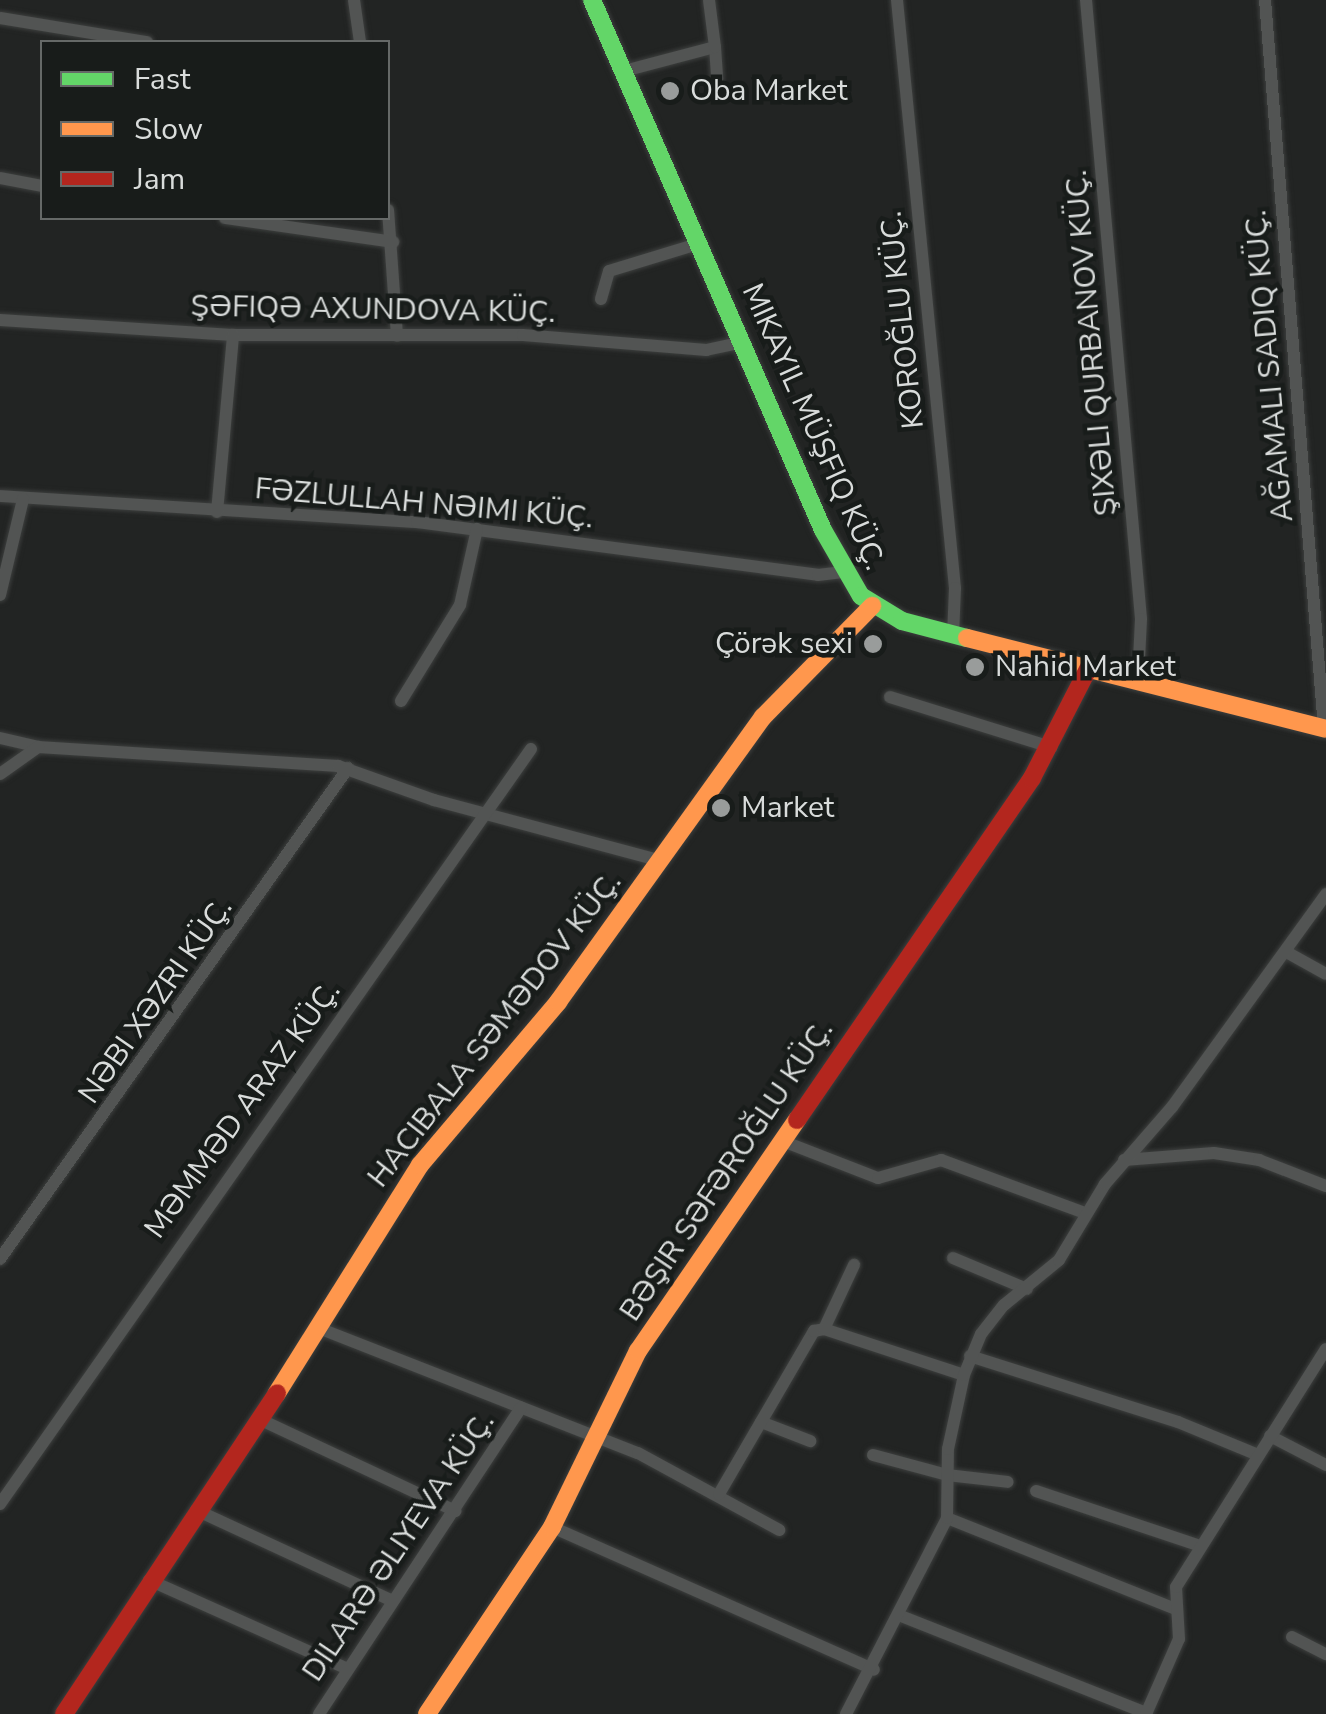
<!DOCTYPE html>
<html>
<head>
<meta charset="utf-8">
<style>
	body { margin:0 }
	#map { position:relative; width:1326px; height:1714px; overflow:hidden; background:#222423; font-family:"Nunito Sans",sans-serif }
	div>[style] { position:absolute }
	.roads { filter:drop-shadow(0 0 2px #3d3f3e) drop-shadow(0 0 2px #3d3f3e) }
	.street>* { height:12px; margin:-6px; padding:0 6px; transform-origin:6px; border-radius:6px; background:#525453 }
	.fast>* { height:18px; margin:-9px; padding:0 9px; transform-origin:9px; border-radius:9px; background:#63d668 }
	.slow>* { height:18px; margin:-9px; padding:0 9px; transform-origin:9px; border-radius:9px; background:#ff974d }
	.jam>* { height:18px; margin:-9px; padding:0 9px; transform-origin:9px; border-radius:9px; background:#b3261e }
	.dots>* { width:28px; height:28px; translate:-50% -50%; box-sizing:border-box; border:5px solid #181c1a; border-radius:50% }
	span { translate:-50% -50%; white-space:nowrap; text-align:center; line-height:1.15; -webkit-text-stroke:9px #181c1a; paint-order:stroke }
	.poi-label { font-size:30px; color:#d9dcdb }
	.left { translate:0 -50%; text-align:left }
	.right { translate:-100% -50%; text-align:right }
	.street-label { font-size:30px; color:#d9dcdb }
	.legend { position:absolute; left:40px; top:40px; width:350px; height:180px; box-sizing:border-box; background:#181c1a; border:2px solid #656967; margin:0; padding:12px 18px; list-style:none; font-size:30px; color:#d9dcdb }
	.legend li { display:flex; align-items:center; gap:20px; height:50px }
	.legend b { width:50px; border:2px solid #656967 }
</style>
</head>
<body>
<div id="map">
	<div class="roads">
		<div class="street">
			<div style="left:354px;top:0;width:42px;rotate:81.9deg"></div>
			<div style="left:897px;top:0;width:591px;rotate:84.37deg"></div>
			<div style="left:955px;top:588px;width:47px;rotate:92.4deg"></div>
			<div style="left:1086px;top:0;width:621px;rotate:84.92deg"></div>
			<div style="left:1141px;top:619px;width:62px;rotate:92.8deg"></div>
			<div style="left:1265px;top:0;width:731px;rotate:85.37deg"></div>
			<div style="left:0;top:18px;width:149px;rotate:9.3deg"></div>
			<div style="left:715px;top:47px;width:32px;rotate:86deg"></div>
			<div style="left:624px;top:71px;width:94px;rotate:-14.8deg"></div>
			<div style="left:715px;top:47px;width:47px;rotate:-97.3deg"></div>
			<div style="left:0;top:178px;width:43px;rotate:10.8deg"></div>
			<div style="left:388px;top:210px;width:126px;rotate:85.9deg"></div>
			<div style="left:225px;top:218px;width:170px;rotate:8.1deg"></div>
			<div style="left:601px;top:299px;width:29px;rotate:-74deg"></div>
			<div style="left:609px;top:271px;width:96px;rotate:-16.9deg"></div>
			<div style="left:0;top:320px;width:233px;rotate:3.7deg"></div>
			<div style="left:233px;top:335px;width:290px"></div>
			<div style="left:523px;top:335px;width:184px;rotate:4.7deg"></div>
			<div style="left:706px;top:350px;width:39px;rotate:-12deg"></div>
			<div style="left:0;top:496px;width:418px;rotate:3.6deg"></div>
			<div style="left:417px;top:522px;width:404px;rotate:7.5deg"></div>
			<div style="left:818px;top:575px;width:25px;rotate:-7deg"></div>
			<div style="left:217px;top:512px;width:178px;rotate:-84.8deg"></div>
			<div style="left:0;top:595px;width:99px;rotate:-76.5deg"></div>
			<div style="left:890px;top:697px;width:169px;rotate:17.3deg"></div>
			<div style="left:401px;top:701px;width:113px;rotate:-58.4deg"></div>
			<div style="left:460px;top:605px;width:78px;rotate:-77.4deg"></div>
			<div style="left:0;top:738px;width:39px;rotate:13deg"></div>
			<div style="left:38px;top:747px;width:301px;rotate:3.6deg"></div>
			<div style="left:338px;top:766px;width:102px;rotate:19.5deg"></div>
			<div style="left:434px;top:800px;width:235px;rotate:15deg"></div>
			<div style="left:0;top:774px;width:47px;rotate:-35.4deg"></div>
			<div style="left:1288px;top:953px;width:43px;rotate:28.9deg"></div>
			<div style="left:780px;top:1140px;width:105px;rotate:21.2deg"></div>
			<div style="left:878px;top:1178px;width:66px;rotate:-15.9deg"></div>
			<div style="left:941px;top:1160px;width:153px;rotate:20.2deg"></div>
			<div style="left:1124px;top:1160px;width:90px;rotate:-4.4deg"></div>
			<div style="left:1214px;top:1153px;width:46px;rotate:8.8deg"></div>
			<div style="left:1259px;top:1160px;width:72px;rotate:21.2deg"></div>
			<div style="left:953px;top:1258px;width:80px;rotate:22.7deg"></div>
			<div style="left:0;top:1259px;width:602px;rotate:-54.67deg"></div>
			<div style="left:321px;top:1329px;width:340px;rotate:21.4deg"></div>
			<div style="left:638px;top:1453px;width:161px;rotate:28.6deg"></div>
			<div style="left:824px;top:1329px;width:71px;rotate:-64.9deg"></div>
			<div style="left:970px;top:1356px;width:218px;rotate:17.6deg"></div>
			<div style="left:1178px;top:1422px;width:87px;rotate:22.4deg"></div>
			<div style="left:259px;top:1419px;width:217px;rotate:25.1deg"></div>
			<div style="left:761px;top:1422px;width:53px;rotate:21.2deg"></div>
			<div style="left:1270px;top:1436px;width:63px;rotate:27.4deg"></div>
			<div style="left:873px;top:1455px;width:77px;rotate:15.1deg"></div>
			<div style="left:947px;top:1475px;width:61px;rotate:6.5deg"></div>
			<div style="left:1036px;top:1491px;width:173px;rotate:18.5deg"></div>
			<div style="left:719px;top:1494px;width:189px;rotate:-59.8deg"></div>
			<div style="left:814px;top:1331px;width:10px;rotate:-11deg"></div>
			<div style="left:824px;top:1329px;width:147px;rotate:18.2deg"></div>
			<div style="left:0;top:1504px;width:923px;rotate:-54.88deg"></div>
			<div style="left:196px;top:1510px;width:215px;rotate:24.8deg"></div>
			<div style="left:947px;top:1518px;width:246px;rotate:21.7deg"></div>
			<div style="left:552px;top:1527px;width:352px;rotate:23.9deg"></div>
			<div style="left:149px;top:1580px;width:216px;rotate:24.1deg"></div>
			<div style="left:901px;top:1616px;width:264px;rotate:21.6deg"></div>
			<div style="left:1292px;top:1637px;width:38px;rotate:27deg"></div>
			<div style="left:319px;top:1714px;width:367px;rotate:-56.6deg"></div>
			<div style="left:846px;top:1714px;width:220px;rotate:-62.7deg"></div>
			<div style="left:947px;top:1518px;width:69px;rotate:-89.2deg"></div>
			<div style="left:948px;top:1449px;width:76px;rotate:-77.8deg"></div>
			<div style="left:964px;top:1375px;width:44px;rotate:-67.5deg"></div>
			<div style="left:981px;top:1334px;width:37px;rotate:-52deg"></div>
			<div style="left:1004px;top:1305px;width:71px;rotate:-39.3deg"></div>
			<div style="left:1059px;top:1260px;width:89px;rotate:-58.8deg"></div>
			<div style="left:1105px;top:1184px;width:102px;rotate:-49deg"></div>
			<div style="left:1172px;top:1107px;width:263px;rotate:-54.1deg"></div>
			<div style="left:1146px;top:1714px;width:82px;rotate:-66.3deg"></div>
			<div style="left:1179px;top:1639px;width:52px;rotate:-93.3deg"></div>
			<div style="left:1176px;top:1587px;width:281px;rotate:-57.8deg"></div>
		</div>
		<div class="fast">
			<div style="left:592px;top:0;width:578px;rotate:66.45deg"></div>
			<div style="left:823px;top:530px;width:76px;rotate:60.1deg"></div>
			<div style="left:861px;top:596px;width:48px;rotate:31.4deg"></div>
			<div style="left:902px;top:621px;width:67px;rotate:14.7deg"></div>
		</div>
		<div class="slow">
			<div style="left:967px;top:638px;width:370px;rotate:14.2deg"></div>
			<div style="left:277px;top:1393px;width:269px;rotate:-57.9deg"></div>
			<div style="left:420px;top:1165px;width:214px;rotate:-49.7deg"></div>
			<div style="left:558px;top:1002px;width:351px;rotate:-54.3deg"></div>
			<div style="left:763px;top:717px;width:156px;rotate:-45.5deg"></div>
			<div style="left:427px;top:1714px;width:225px;rotate:-56.2deg"></div>
			<div style="left:552px;top:1527px;width:196px;rotate:-64deg"></div>
			<div style="left:638px;top:1351px;width:280px;rotate:-55.5deg"></div>
		</div>
		<div class="jam">
			<div style="left:797px;top:1120px;width:415px;rotate:-55.5deg"></div>
			<div style="left:1032px;top:778px;width:123px;rotate:-62.8deg"></div>
			<div style="left:64px;top:1714px;width:385px;rotate:-56.4deg"></div>
		</div>
	</div>
	<div class="dots">
		<div style="left:670px;top:91px;background:#999c9b"></div>
		<div style="left:873px;top:644px;background:#999c9b"></div>
		<div style="left:975px;top:667px;background:#999c9b"></div>
		<div style="left:721px;top:808px;background:#999c9b"></div>
	</div>
	<div class="poi-label">
		<span class="left" style="left:690px;top:91px">Oba Market</span>
		<span class="right" style="left:853px;top:644px">Çörək sexi</span>
		<span class="left" style="left:995px;top:667px">Nahid Market</span>
		<span class="left" style="left:741px;top:808px">Market</span>
	</div>
	<div class="street-label">
		<span style="left:373px;top:310px;rotate:1deg">ŞƏFIQƏ AXUNDOVA KÜÇ.</span>
		<span style="left:903px;top:320px;rotate:-96deg">KOROĞLU KÜÇ.</span>
		<span style="left:1092px;top:343px;rotate:-95deg">ŞIXƏLI QURBANOV KÜÇ.</span>
		<span style="left:1270px;top:366px;rotate:-95deg">AĞAMALI SADIQ KÜÇ.</span>
		<span style="left:813px;top:427px;rotate:66deg">MIKAYIL MÜŞFIQ KÜÇ.</span>
		<span style="left:424px;top:504px;rotate:5deg">FƏZLULLAH NƏIMI KÜÇ.</span>
		<span style="left:156px;top:1001px;rotate:-55deg">NƏBI XƏZRI KÜÇ.</span>
		<span style="left:495px;top:1030px;rotate:-52deg">HACIBALA SƏMƏDOV KÜÇ.</span>
		<span style="left:243px;top:1110px;rotate:-54deg">MƏMMƏD ARAZ KÜÇ.</span>
		<span style="left:727px;top:1171px;rotate:-56deg">BƏŞIR SƏFƏROĞLU KÜÇ.</span>
		<span style="left:399px;top:1547px;rotate:-56deg">DILARƏ ƏLIYEVA KÜÇ.</span>
	</div>
	<ul class="legend">
	<li><b style="height:12px;background:#63d668"></b>Fast</li>
	<li><b style="height:12px;background:#ff974d"></b>Slow</li>
	<li><b style="height:12px;background:#b3261e"></b>Jam</li>
	</ul>
</div>
</body>
</html>
